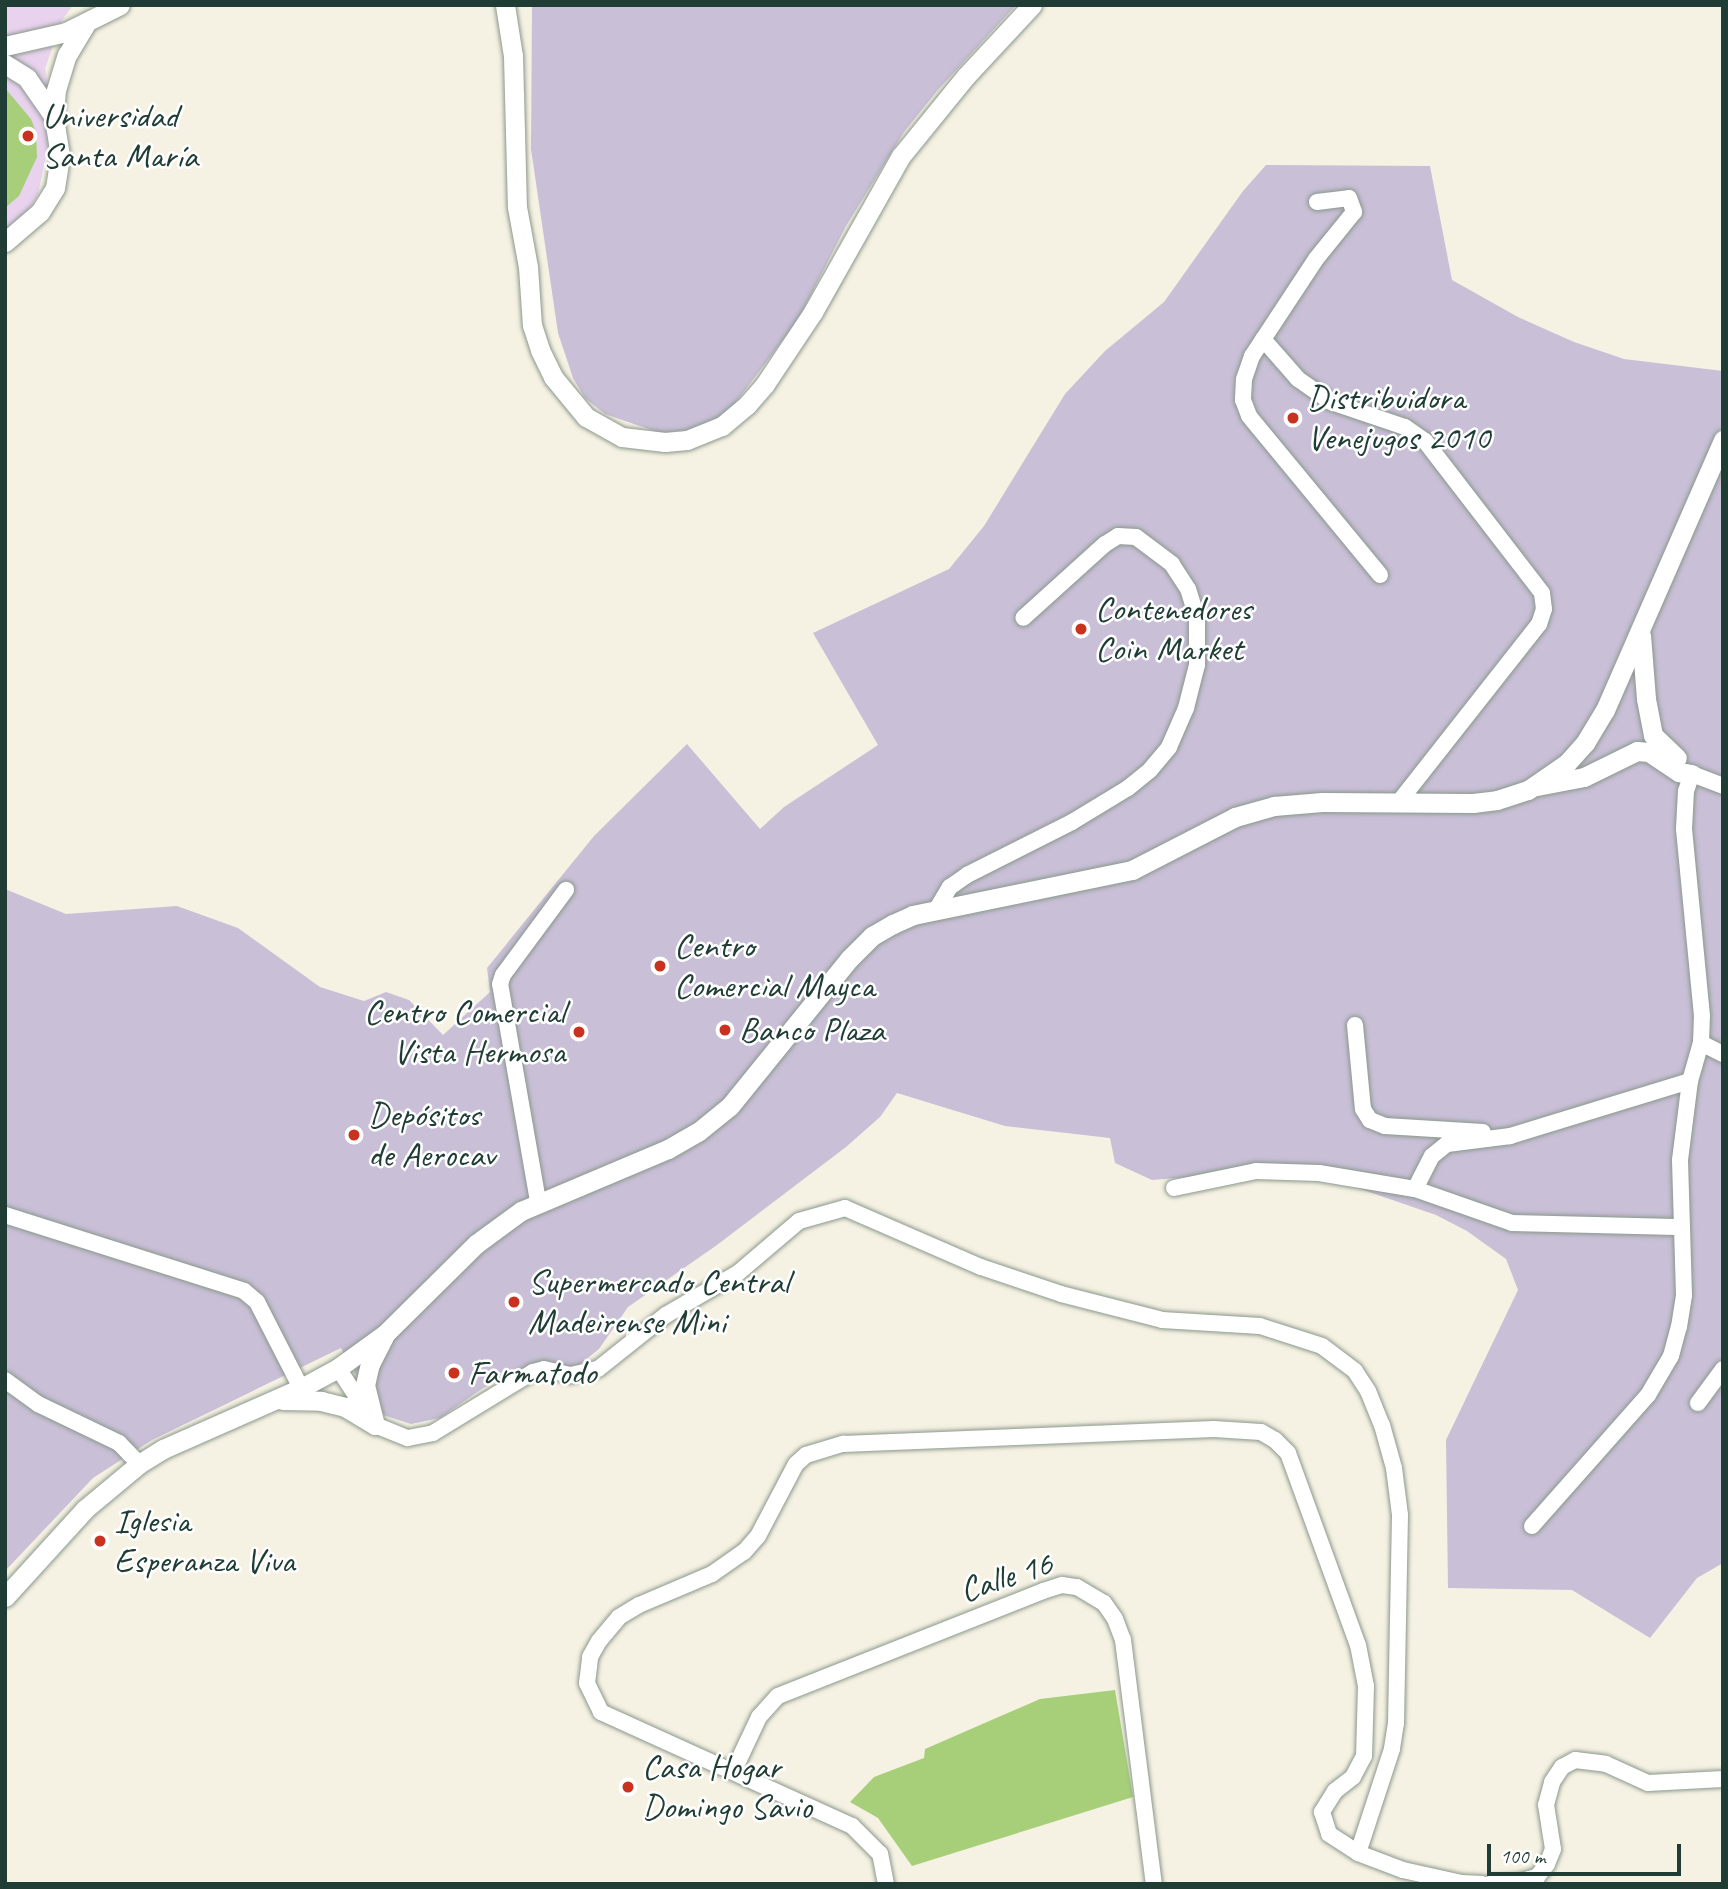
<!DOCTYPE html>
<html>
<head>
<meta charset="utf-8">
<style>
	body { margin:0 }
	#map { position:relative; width:1728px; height:1889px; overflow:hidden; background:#f6f2e3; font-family:Caveat,sans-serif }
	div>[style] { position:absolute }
	.built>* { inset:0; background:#e8d2ee }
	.industrial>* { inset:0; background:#c9bfd7 }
	.green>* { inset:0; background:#a7cf7a }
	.stream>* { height:3.5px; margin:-1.75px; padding:0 1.75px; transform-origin:1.75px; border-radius:1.75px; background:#55bbd3 }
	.roads { filter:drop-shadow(0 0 2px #8a988c) drop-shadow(0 0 2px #8a988c) }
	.minor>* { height:16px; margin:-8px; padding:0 8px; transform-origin:8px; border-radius:8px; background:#fff }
	.major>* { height:19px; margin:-9.5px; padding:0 9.5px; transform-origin:9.5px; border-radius:9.5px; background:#fff }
	.dots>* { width:19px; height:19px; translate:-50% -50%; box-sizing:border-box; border:4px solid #fff; border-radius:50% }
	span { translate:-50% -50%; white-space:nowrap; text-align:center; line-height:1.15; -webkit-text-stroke:5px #fff; paint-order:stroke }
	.poi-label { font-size:35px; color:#1f3d34 }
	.left { translate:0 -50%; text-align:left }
	.right { translate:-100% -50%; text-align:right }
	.street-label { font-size:35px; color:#1f3d34 }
	.frame { position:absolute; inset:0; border:7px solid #1f3d34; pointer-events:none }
	.scale { position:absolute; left:1487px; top:1844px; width:194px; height:32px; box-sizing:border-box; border:4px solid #1f3d34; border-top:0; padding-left:9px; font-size:21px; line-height:24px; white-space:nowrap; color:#1f3d34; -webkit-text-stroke:5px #fff; paint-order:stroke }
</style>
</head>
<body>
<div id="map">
	<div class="built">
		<div style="clip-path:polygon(5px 5px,73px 5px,61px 22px,45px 69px,54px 117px,38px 194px,25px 217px,5px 241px)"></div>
	</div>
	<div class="industrial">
		<div style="clip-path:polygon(532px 5px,1016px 5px,937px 91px,904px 132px,846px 226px,798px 320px,730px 410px,702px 429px,660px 433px,605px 414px,585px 398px,573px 378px,558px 333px,531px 149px)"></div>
		<div style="clip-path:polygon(1266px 165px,1430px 166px,1452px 280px,1518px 317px,1574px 342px,1624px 359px,1723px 371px,1723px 1563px,1697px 1578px,1650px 1638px,1572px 1590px,1448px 1588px,1446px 1440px,1518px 1290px,1506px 1259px,1467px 1231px,1436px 1215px,1346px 1184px,1251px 1172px,1152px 1180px,1115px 1163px,1110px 1138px,1005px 1126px,897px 1093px,880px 1117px,846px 1147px,717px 1245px,628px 1307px,599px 1349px,579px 1365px,516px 1373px,483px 1388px,440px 1418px,411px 1424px,383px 1415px,373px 1405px,341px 1348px,152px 1440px,93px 1478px,5px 1571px,5px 889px,66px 914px,177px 906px,238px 928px,320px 987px,364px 1001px,386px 992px,409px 1000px,443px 1035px,490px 992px,487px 968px,594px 836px,687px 744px,760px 829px,784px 807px,878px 745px,813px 633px,949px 569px,984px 526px,1065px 394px,1105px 351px,1164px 302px,1243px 191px)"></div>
	</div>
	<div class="green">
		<div style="clip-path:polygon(5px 88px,31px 119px,36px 132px,37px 157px,19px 196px,5px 208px)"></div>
		<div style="clip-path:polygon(1115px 1690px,1133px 1797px,912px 1866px,878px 1818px,850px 1802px,874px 1777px,924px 1758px,925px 1749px,1040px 1699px)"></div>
	</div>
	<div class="stream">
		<div style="left:1685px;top:1884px;width:2px"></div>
	</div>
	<div class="roads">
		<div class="minor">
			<div style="left:1317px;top:202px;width:32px;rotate:-7deg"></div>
			<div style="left:1349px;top:198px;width:15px;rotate:70deg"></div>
			<div style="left:1354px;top:212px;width:60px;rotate:129deg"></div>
			<div style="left:1316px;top:259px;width:116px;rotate:123.4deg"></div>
			<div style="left:1252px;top:356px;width:24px;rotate:109deg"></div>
			<div style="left:1244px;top:379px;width:21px;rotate:93deg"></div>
			<div style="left:1243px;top:400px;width:17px;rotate:69deg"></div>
			<div style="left:1249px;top:416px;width:206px;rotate:50.5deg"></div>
			<div style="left:1263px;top:339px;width:53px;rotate:48.8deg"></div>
			<div style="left:1298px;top:379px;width:40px;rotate:34.9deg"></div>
			<div style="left:1331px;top:402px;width:78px;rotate:18.7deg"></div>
			<div style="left:1405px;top:427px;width:24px;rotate:35deg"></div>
			<div style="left:1425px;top:441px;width:192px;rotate:52.4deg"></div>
			<div style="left:1542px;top:593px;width:16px;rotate:83deg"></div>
			<div style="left:1544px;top:609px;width:16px;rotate:108deg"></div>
			<div style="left:1539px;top:624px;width:228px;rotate:128.2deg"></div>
			<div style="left:936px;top:910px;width:27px;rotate:-59deg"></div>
			<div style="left:950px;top:887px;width:21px;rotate:-35deg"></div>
			<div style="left:967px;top:875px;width:118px;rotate:-26.8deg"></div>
			<div style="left:1072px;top:822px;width:66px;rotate:-31.3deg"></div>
			<div style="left:1128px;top:788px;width:28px;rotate:-39deg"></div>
			<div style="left:1150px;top:770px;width:30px;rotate:-50deg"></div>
			<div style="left:1169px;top:747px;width:43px;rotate:-66.4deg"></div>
			<div style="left:1186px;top:708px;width:44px;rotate:-75.7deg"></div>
			<div style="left:1197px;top:665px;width:47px;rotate:-90deg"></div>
			<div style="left:1197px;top:618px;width:30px;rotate:-107deg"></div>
			<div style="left:1188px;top:589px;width:30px;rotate:-123deg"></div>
			<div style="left:1172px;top:564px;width:45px;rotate:-143.1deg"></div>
			<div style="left:1136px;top:537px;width:18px;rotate:-177deg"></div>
			<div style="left:1118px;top:536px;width:15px;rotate:148deg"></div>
			<div style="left:1105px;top:544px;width:110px;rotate:137.9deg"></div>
			<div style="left:1355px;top:1025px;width:84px;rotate:84.6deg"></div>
			<div style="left:1363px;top:1109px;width:13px;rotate:58deg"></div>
			<div style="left:1370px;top:1120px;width:16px;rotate:22deg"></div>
			<div style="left:1385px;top:1126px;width:98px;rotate:3.5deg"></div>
			<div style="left:1701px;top:1043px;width:25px;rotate:27deg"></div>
			<div style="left:1174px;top:1188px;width:84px;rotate:-11.7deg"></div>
			<div style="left:1256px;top:1171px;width:63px;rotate:1.8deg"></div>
			<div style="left:1319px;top:1173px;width:97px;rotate:9.5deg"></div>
			<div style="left:1415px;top:1189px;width:103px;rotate:19.3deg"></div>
			<div style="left:1512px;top:1223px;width:169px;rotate:1.4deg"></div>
			<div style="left:1415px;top:1189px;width:37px;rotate:-63deg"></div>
			<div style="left:1432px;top:1156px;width:19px;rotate:-39deg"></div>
			<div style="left:1447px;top:1144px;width:64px;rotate:-7.2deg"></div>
			<div style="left:1510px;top:1136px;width:188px;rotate:-17deg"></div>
			<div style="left:538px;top:1201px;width:220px;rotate:-99.9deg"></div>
			<div style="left:500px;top:984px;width:9px;rotate:-72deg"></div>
			<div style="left:503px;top:975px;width:106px;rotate:-53.5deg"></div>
			<div style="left:5px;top:1215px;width:251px;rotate:17.6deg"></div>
			<div style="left:244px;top:1291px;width:17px;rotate:40deg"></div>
			<div style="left:257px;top:1302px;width:97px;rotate:62.9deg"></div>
			<div style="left:338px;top:1368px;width:68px;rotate:57deg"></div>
			<div style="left:375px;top:1425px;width:35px;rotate:22deg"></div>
			<div style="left:408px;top:1438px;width:25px;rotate:-11deg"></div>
			<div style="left:433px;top:1433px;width:117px;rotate:-31.4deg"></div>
			<div style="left:533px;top:1372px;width:11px;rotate:-15deg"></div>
			<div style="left:544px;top:1369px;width:28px;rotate:13deg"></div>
			<div style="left:571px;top:1375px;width:28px;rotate:-13deg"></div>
			<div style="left:598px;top:1369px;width:87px;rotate:-38.5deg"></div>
			<div style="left:666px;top:1315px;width:83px;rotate:-30.3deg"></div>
			<div style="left:738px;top:1273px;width:80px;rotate:-40.4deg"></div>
			<div style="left:799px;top:1221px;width:48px;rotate:-15.8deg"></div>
			<div style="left:845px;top:1208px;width:148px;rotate:23.5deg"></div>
			<div style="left:981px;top:1267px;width:84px;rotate:18.6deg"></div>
			<div style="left:1061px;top:1294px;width:104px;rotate:14.4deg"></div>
			<div style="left:1162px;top:1320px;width:98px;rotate:3.5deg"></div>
			<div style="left:1260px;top:1326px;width:65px;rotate:17.9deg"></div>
			<div style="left:1322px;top:1346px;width:41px;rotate:37.1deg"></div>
			<div style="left:1355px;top:1371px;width:24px;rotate:57deg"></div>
			<div style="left:1368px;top:1391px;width:37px;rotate:68deg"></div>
			<div style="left:1382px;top:1425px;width:45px;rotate:74.4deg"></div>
			<div style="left:1394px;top:1468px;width:47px;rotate:82.7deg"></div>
			<div style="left:1400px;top:1515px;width:208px;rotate:91.1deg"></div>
			<div style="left:1396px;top:1723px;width:26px;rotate:99deg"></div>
			<div style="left:1392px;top:1749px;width:109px;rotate:108.1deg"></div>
			<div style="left:5px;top:1380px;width:41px;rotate:36deg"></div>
			<div style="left:38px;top:1404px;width:90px;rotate:25.7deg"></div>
			<div style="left:119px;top:1443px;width:29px;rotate:46deg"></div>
			<div style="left:1698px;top:1403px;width:42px;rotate:-53.7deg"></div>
			<div style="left:1532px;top:1526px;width:175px;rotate:-48.5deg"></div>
			<div style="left:1648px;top:1395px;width:45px;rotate:-59.5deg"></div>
			<div style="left:1671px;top:1356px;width:30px;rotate:-75deg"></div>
			<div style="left:1679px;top:1327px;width:32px;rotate:-81deg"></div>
			<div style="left:1684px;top:1295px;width:135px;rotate:-91.7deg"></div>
			<div style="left:1680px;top:1160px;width:80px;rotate:-82.8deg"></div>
			<div style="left:1690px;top:1081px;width:40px;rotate:-74deg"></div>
			<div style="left:1701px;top:1043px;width:27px;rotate:-88deg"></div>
			<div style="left:1702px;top:1016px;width:188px;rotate:-95.5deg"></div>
			<div style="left:1684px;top:829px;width:38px;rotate:-87deg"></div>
			<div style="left:1686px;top:791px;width:18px;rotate:-71deg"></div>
			<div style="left:1692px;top:774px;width:33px;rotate:21deg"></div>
			<div style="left:734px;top:1770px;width:59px;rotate:-64.7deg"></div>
			<div style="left:759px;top:1717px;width:28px;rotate:-48deg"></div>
			<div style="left:778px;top:1696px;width:285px;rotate:-21.6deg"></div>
			<div style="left:1043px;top:1591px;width:20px;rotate:-18deg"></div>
			<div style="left:1062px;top:1585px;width:15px;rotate:8deg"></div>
			<div style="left:1077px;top:1587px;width:31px;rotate:31deg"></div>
			<div style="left:1104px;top:1603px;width:19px;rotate:55deg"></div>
			<div style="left:1115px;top:1619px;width:22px;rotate:69deg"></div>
			<div style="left:1123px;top:1640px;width:246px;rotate:82.8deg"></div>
			<div style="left:886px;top:1884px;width:31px;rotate:-101deg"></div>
			<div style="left:880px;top:1854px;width:40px;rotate:-135deg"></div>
			<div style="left:852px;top:1826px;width:276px;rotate:-155.6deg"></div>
			<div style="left:601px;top:1712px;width:32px;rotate:-116deg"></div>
			<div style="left:587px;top:1683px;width:26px;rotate:-83deg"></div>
			<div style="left:590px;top:1657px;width:18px;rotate:-61deg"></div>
			<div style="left:599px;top:1641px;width:31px;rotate:-50deg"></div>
			<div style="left:619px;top:1617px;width:23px;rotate:-31deg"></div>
			<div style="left:639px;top:1605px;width:79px;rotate:-23deg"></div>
			<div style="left:712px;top:1574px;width:39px;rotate:-35deg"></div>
			<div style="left:744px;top:1552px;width:21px;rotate:-49deg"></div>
			<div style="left:758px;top:1536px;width:81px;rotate:-62.2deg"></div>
			<div style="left:796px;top:1464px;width:13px;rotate:-42deg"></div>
			<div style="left:806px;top:1455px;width:39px;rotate:-17deg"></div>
			<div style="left:843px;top:1444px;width:371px;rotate:-2.3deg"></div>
			<div style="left:1214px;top:1429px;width:47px;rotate:3.7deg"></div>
			<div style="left:1261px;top:1432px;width:16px;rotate:30deg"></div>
			<div style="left:1275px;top:1440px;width:18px;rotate:45deg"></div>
			<div style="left:1288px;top:1453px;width:204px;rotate:70deg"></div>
			<div style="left:1358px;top:1645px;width:42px;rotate:79deg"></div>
			<div style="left:1366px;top:1686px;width:70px;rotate:91.6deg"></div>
			<div style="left:1364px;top:1756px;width:24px;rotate:118deg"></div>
			<div style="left:1353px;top:1777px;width:23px;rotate:142deg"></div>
			<div style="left:1335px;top:1791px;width:25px;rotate:122deg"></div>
			<div style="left:1322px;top:1812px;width:23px;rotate:72deg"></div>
			<div style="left:1329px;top:1834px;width:35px;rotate:33deg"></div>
			<div style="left:1358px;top:1853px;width:48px;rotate:20.7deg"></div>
			<div style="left:1403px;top:1870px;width:59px;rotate:12.6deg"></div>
			<div style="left:1461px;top:1883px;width:21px;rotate:3deg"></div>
			<div style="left:1490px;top:1884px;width:28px;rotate:-4deg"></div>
			<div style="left:1518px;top:1882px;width:20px;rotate:-15deg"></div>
			<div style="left:1537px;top:1877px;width:16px;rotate:-52deg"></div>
			<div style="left:1547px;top:1864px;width:16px;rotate:-68deg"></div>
			<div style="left:1553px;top:1849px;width:45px;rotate:-99deg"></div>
			<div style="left:1546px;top:1805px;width:24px;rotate:-75deg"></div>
			<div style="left:1552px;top:1782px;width:18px;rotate:-56deg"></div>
			<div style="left:1562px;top:1767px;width:15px;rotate:-28deg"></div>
			<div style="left:1575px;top:1760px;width:31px;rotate:7deg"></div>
			<div style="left:1606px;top:1764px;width:46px;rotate:24.3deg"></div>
			<div style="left:1648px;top:1783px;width:75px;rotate:-3.1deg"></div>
		</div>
		<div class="major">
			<div style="left:505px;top:5px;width:52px;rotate:81.1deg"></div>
			<div style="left:513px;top:56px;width:151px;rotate:88.5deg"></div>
			<div style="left:517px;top:207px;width:61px;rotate:79.6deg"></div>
			<div style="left:528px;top:267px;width:58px;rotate:86.1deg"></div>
			<div style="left:532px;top:325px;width:26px;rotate:72deg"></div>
			<div style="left:540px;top:350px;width:30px;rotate:64deg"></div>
			<div style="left:553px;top:377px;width:52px;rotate:50.5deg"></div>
			<div style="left:586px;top:417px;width:41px;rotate:29.1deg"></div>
			<div style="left:622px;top:437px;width:43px;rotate:6.6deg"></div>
			<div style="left:665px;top:442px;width:22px;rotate:-5deg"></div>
			<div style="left:687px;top:440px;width:38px;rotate:-22deg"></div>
			<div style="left:722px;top:426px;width:33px;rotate:-40deg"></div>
			<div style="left:747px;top:405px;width:28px;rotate:-49deg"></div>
			<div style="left:765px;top:384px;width:87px;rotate:-56.3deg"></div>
			<div style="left:813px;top:312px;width:179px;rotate:-60.6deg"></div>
			<div style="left:901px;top:156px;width:103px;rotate:-50.9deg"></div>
			<div style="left:966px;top:76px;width:97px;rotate:-47.1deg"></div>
			<div style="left:5px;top:46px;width:63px;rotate:-12.9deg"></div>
			<div style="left:66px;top:32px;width:60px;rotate:-26.6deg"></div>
			<div style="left:5px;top:64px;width:26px;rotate:32deg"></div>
			<div style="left:27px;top:78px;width:47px;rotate:55.3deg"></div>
			<div style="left:5px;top:242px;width:46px;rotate:-40.6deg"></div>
			<div style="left:40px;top:212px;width:28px;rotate:-58deg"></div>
			<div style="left:55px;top:188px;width:32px;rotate:-81deg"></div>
			<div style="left:60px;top:156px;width:39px;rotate:-99deg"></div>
			<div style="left:54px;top:117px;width:27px;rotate:-86deg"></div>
			<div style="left:56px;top:90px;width:37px;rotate:-73deg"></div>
			<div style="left:67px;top:55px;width:35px;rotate:-59deg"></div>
			<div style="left:1641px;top:635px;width:64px;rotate:85.5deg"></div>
			<div style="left:1646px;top:699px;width:37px;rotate:79deg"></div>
			<div style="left:1653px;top:735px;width:33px;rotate:44deg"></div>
			<div style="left:1537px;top:786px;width:48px;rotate:-10.8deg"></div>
			<div style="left:1584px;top:777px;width:59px;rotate:-26.1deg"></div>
			<div style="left:1637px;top:751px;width:12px;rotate:5deg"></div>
			<div style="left:1649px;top:752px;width:36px;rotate:34deg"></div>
			<div style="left:1679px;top:772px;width:13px;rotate:9deg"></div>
			<div style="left:282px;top:1400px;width:39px;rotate:1deg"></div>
			<div style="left:321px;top:1401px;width:25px;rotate:14deg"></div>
			<div style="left:345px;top:1407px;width:35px;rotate:31deg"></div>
			<div style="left:375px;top:1425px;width:41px;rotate:-104deg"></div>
			<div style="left:365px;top:1385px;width:22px;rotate:-77deg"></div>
			<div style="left:370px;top:1364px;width:31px;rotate:-63deg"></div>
			<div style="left:5px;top:1597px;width:119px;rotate:-47.7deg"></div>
			<div style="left:85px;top:1509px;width:70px;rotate:-39.8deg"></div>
			<div style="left:139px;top:1464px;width:28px;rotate:-32deg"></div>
			<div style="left:163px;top:1449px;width:151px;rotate:-23.8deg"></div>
			<div style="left:301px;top:1388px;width:42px;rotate:-28.4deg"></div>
			<div style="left:338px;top:1368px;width:58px;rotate:-35.9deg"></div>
			<div style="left:385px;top:1334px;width:128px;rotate:-44.7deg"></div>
			<div style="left:476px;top:1244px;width:56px;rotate:-36.3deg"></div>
			<div style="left:521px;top:1211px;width:160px;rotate:-22.9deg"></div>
			<div style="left:668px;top:1149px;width:34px;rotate:-30deg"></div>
			<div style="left:698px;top:1132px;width:41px;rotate:-39.1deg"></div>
			<div style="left:730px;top:1106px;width:189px;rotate:-51deg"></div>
			<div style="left:849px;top:959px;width:33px;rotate:-45deg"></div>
			<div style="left:872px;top:936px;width:24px;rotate:-30deg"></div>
			<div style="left:893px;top:924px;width:22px;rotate:-24deg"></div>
			<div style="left:913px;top:915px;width:224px;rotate:-11.6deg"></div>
			<div style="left:1132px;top:870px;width:116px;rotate:-27.2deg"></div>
			<div style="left:1235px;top:817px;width:41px;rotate:-15.8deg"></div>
			<div style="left:1274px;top:806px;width:48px;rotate:-4.8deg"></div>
			<div style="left:1322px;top:802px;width:151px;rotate:0.4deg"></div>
			<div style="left:1473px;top:803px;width:24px;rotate:-7deg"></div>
			<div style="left:1497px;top:800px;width:33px;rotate:-18deg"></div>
			<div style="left:1528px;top:790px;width:47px;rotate:-34.7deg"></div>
			<div style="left:1567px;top:763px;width:27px;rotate:-48deg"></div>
			<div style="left:1585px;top:743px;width:39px;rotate:-59deg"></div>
			<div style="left:1605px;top:710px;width:295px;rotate:-66.4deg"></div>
		</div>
	</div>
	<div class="dots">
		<div style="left:28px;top:136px;background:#c8321e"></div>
		<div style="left:1293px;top:418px;background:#c8321e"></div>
		<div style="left:1081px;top:629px;background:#c8321e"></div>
		<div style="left:660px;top:966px;background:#c8321e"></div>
		<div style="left:725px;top:1030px;background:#c8321e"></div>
		<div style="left:579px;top:1032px;background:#c8321e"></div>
		<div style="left:354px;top:1135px;background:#c8321e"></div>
		<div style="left:514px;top:1302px;background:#c8321e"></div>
		<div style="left:454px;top:1373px;background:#c8321e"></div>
		<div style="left:100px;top:1541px;background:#c8321e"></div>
		<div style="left:628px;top:1787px;background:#c8321e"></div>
	</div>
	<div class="poi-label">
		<span class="left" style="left:42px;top:136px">Universidad<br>Santa María</span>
		<span class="left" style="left:1307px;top:418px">Distribuidora<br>Venejugos 2010</span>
		<span class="left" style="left:1095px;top:629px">Contenedores<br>Coin Market</span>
		<span class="left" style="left:674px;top:966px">Centro<br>Comercial Mayca</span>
		<span class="right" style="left:565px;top:1032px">Centro Comercial<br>Vista Hermosa</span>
		<span class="left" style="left:739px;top:1030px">Banco Plaza</span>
		<span class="left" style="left:368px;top:1135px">Depósitos<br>de Aerocav</span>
		<span class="left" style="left:528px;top:1302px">Supermercado Central<br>Madeirense Mini</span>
		<span class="left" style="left:468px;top:1373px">Farmatodo</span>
		<span class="left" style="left:114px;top:1541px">Iglesia<br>Esperanza Viva</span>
		<span class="left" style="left:642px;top:1787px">Casa Hogar<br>Domingo Savio</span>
	</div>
	<div class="street-label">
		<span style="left:1006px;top:1577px;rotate:-18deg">Calle 16</span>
	</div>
	<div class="frame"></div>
	<div class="scale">100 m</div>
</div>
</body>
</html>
